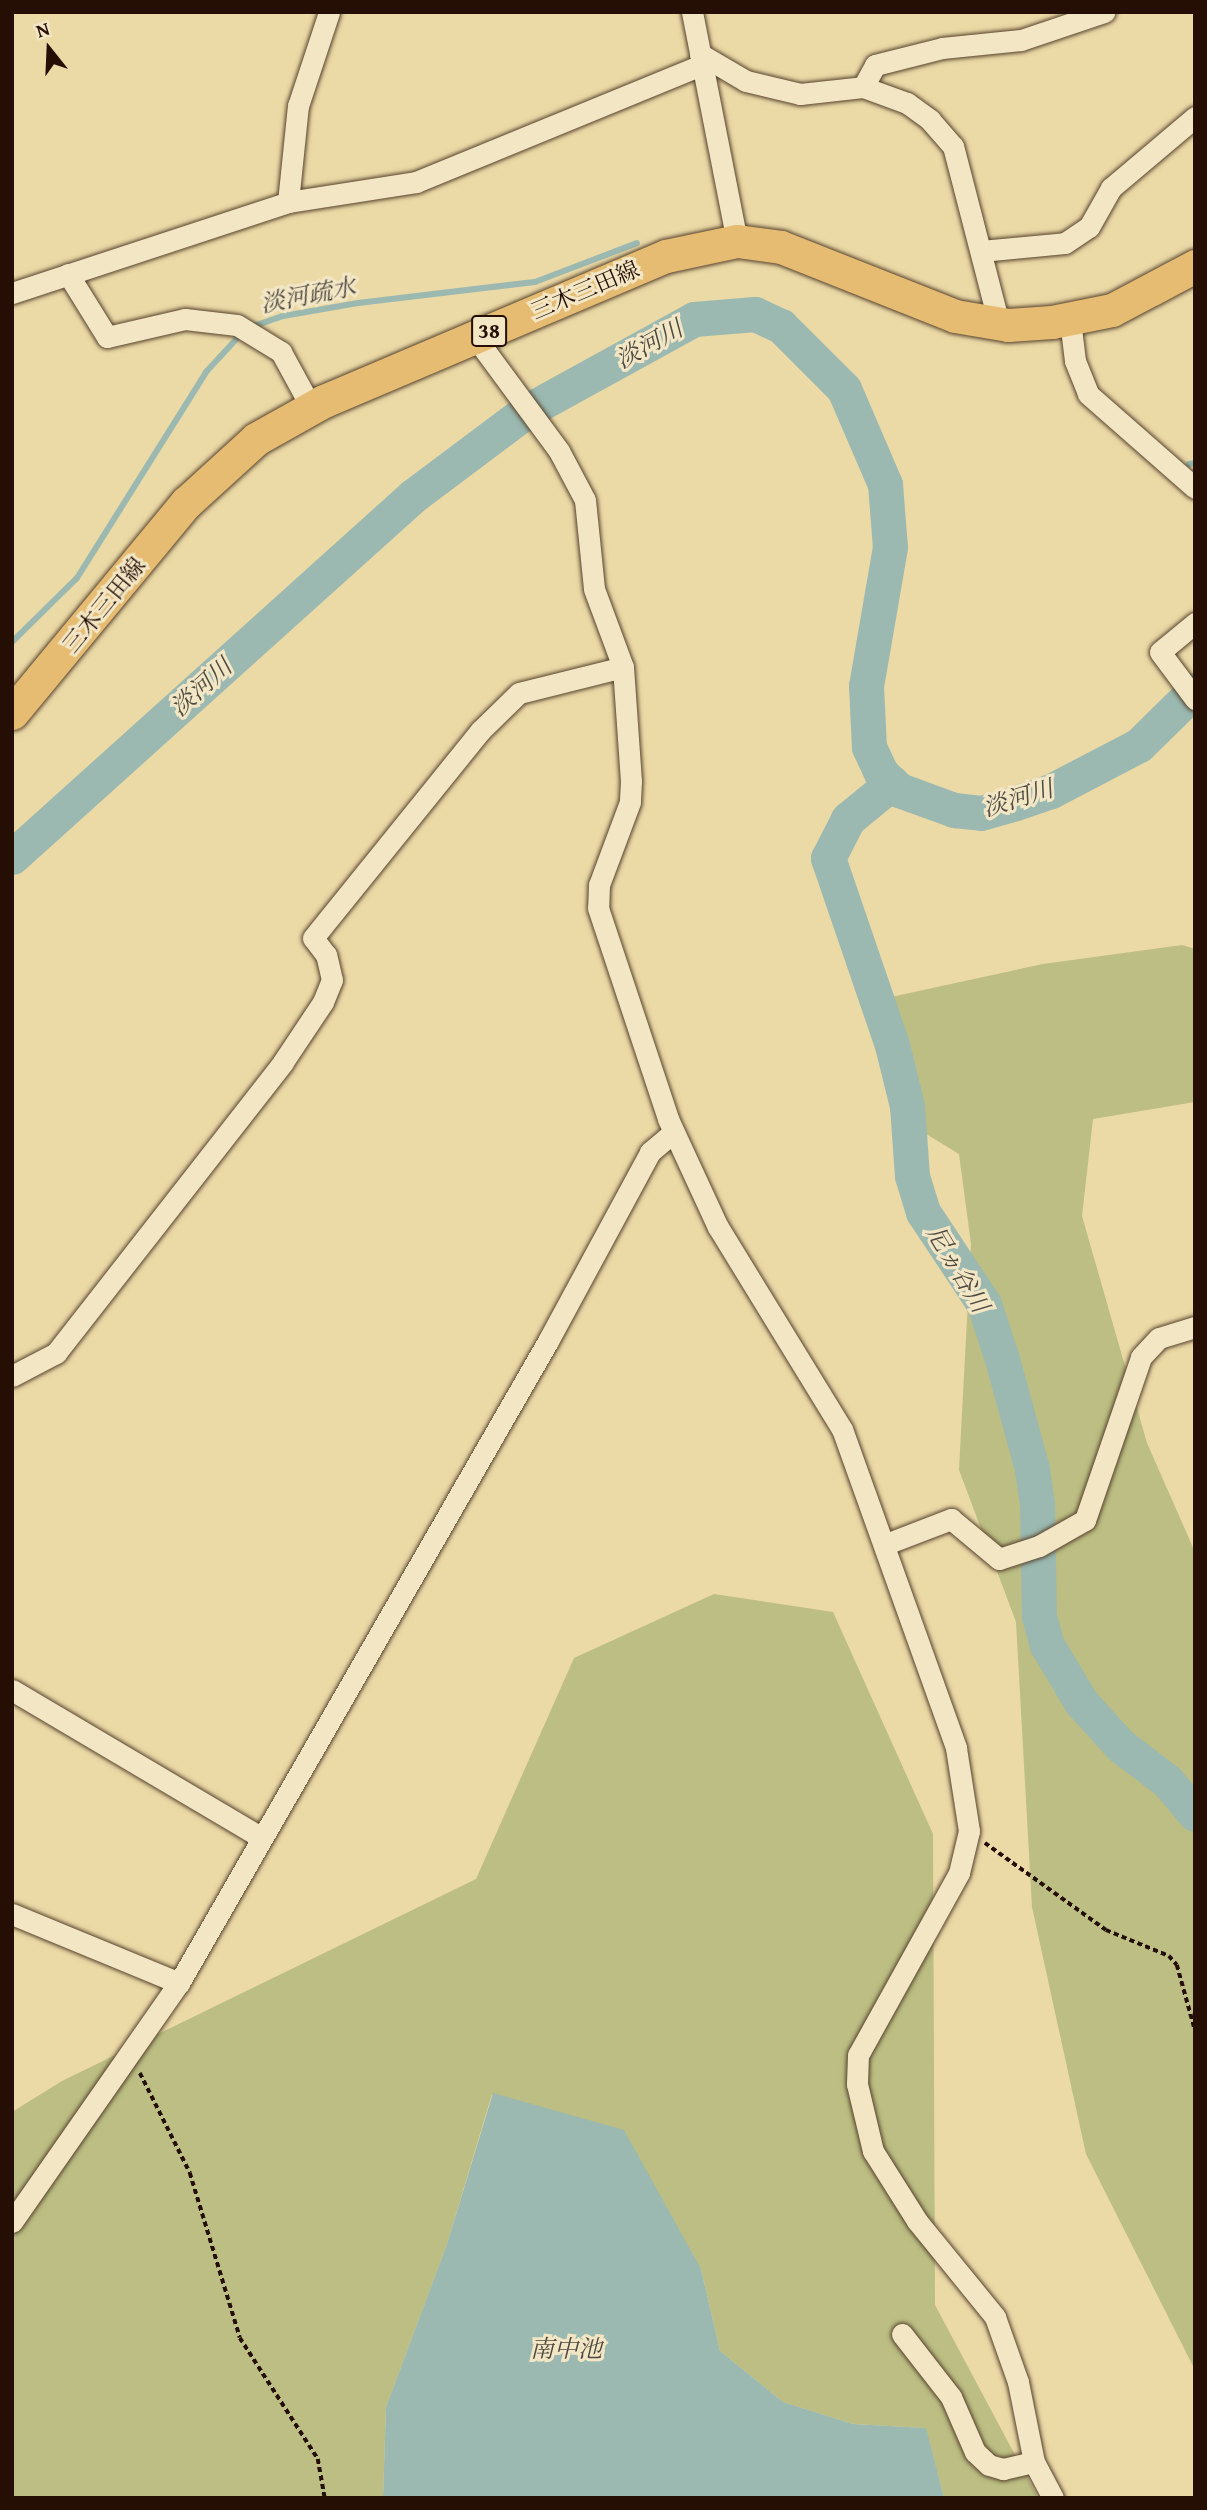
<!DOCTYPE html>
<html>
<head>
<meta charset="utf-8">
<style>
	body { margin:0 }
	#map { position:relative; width:1207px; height:2510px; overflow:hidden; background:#ebd9a6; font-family:"Gentium Book Plus","Noto Serif JP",serif }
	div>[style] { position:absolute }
	.green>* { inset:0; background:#bcbe83 }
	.water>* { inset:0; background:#9bb9b0 }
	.stream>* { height:6px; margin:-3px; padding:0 3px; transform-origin:3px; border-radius:3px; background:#9bb9b0 }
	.river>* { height:35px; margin:-17.5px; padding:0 17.5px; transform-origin:17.5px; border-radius:17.5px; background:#9bb9b0 }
	.path>* { height:3.5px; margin-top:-1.75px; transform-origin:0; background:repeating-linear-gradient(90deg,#250f05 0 5px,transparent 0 8.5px) }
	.roads { filter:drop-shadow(0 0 2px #56422d) drop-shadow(0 0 2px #56422d) }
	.minor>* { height:21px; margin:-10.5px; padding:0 10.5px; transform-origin:10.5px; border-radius:10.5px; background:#f2e6c5 }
	.primary>* { height:33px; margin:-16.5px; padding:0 16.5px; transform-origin:16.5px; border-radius:16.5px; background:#e6bc73 }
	span { translate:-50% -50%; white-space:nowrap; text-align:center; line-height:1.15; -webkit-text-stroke:6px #f2e6c5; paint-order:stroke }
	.shield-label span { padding:2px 5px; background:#f2e6c5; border:2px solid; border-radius:5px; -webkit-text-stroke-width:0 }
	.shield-label { font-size:21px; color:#250f05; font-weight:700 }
	.street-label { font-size:23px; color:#250f05 }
	.water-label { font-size:24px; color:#4e4a41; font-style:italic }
	.frame { position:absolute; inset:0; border:14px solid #250f05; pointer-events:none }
	.north { position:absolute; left:14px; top:14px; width:70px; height:70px; -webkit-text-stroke:5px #f2e6c5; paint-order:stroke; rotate:342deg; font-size:19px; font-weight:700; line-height:28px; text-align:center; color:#250f05 }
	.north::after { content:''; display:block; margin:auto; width:24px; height:32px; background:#250f05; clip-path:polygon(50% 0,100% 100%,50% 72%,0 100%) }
</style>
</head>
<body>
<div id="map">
	<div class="green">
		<div style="clip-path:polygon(1182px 945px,1195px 949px,1195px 1102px,1093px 1119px,1082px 1216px,1147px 1443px,1195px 1552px,1195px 2370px,1086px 2154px,1032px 1907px,1016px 1622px,959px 1470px,971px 1244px,959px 1154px,895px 1115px,891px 997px,1043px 964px)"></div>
		<div style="clip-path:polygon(714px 1594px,833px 1612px,933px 1834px,935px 2305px,1038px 2498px,944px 2498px,925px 2428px,853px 2424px,783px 2402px,720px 2351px,701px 2269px,492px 2094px,447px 2244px,386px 2407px,383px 2498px,12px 2498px,12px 2112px,62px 2081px,476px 1879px,574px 1658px)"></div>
	</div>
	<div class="water">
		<div style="clip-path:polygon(493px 2093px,624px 2130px,701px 2269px,720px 2351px,783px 2402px,853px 2424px,926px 2428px,944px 2498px,383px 2498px,386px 2407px,447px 2244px)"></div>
	</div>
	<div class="stream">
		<div style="left:251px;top:327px;width:34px;rotate:-19deg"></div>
		<div style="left:283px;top:316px;width:76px;rotate:-9.8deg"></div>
		<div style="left:358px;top:303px;width:178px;rotate:-6.8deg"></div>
		<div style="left:535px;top:282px;width:109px;rotate:-20.9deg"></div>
		<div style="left:1189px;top:464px;width:6px;rotate:-9deg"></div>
		<div style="left:12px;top:642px;width:91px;rotate:-44.6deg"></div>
		<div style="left:77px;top:578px;width:243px;rotate:-57.9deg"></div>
		<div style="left:206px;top:372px;width:53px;rotate:-47.3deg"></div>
	</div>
	<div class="river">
		<div style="left:892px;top:783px;width:57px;rotate:140.7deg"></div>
		<div style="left:848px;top:819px;width:44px;rotate:117.1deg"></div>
		<div style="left:828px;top:858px;width:198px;rotate:71.1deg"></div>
		<div style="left:892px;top:1045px;width:63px;rotate:76.2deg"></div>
		<div style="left:907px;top:1106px;width:70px;rotate:85.9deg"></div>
		<div style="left:912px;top:1176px;width:38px;rotate:73deg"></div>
		<div style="left:923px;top:1212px;width:110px;rotate:56.5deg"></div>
		<div style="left:984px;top:1304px;width:58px;rotate:71.9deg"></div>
		<div style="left:1002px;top:1359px;width:114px;rotate:74.7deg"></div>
		<div style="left:1032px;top:1469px;width:34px;rotate:82deg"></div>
		<div style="left:1037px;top:1503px;width:113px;rotate:89deg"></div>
		<div style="left:1039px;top:1616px;width:30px;rotate:75deg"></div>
		<div style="left:1047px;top:1645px;width:66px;rotate:59.2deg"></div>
		<div style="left:1081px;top:1702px;width:58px;rotate:47.8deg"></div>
		<div style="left:1120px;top:1745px;width:59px;rotate:37.5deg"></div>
		<div style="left:1167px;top:1781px;width:43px;rotate:49.7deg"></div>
		<div style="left:12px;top:857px;width:540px;rotate:-42deg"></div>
		<div style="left:413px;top:496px;width:140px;rotate:-36.9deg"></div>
		<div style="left:525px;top:412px;width:193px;rotate:-28.8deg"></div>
		<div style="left:694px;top:319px;width:61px;rotate:-4.7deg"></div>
		<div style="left:755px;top:314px;width:29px;rotate:25deg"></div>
		<div style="left:781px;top:326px;width:89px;rotate:45deg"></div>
		<div style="left:844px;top:389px;width:103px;rotate:66.7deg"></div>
		<div style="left:885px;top:484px;width:63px;rotate:85.5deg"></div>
		<div style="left:890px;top:547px;width:141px;rotate:99.8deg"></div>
		<div style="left:866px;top:686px;width:61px;rotate:87.2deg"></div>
		<div style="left:869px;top:747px;width:29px;rotate:65deg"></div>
		<div style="left:881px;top:773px;width:25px;rotate:43deg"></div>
		<div style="left:899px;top:790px;width:59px;rotate:20deg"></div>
		<div style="left:954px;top:810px;width:27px;rotate:6deg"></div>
		<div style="left:981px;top:813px;width:36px;rotate:-16deg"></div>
		<div style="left:1016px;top:803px;width:37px;rotate:-19deg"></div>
		<div style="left:1051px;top:791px;width:99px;rotate:-27.6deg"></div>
		<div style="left:1139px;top:745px;width:78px;rotate:-44.5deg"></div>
	</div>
	<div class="path">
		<div style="left:985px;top:1843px;width:149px;rotate:35.7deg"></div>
		<div style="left:1106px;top:1930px;width:68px;rotate:22.4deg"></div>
		<div style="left:1169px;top:1956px;width:12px;rotate:48deg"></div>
		<div style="left:1177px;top:1965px;width:67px;rotate:74.5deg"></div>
		<div style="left:140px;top:2073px;width:112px;rotate:63.4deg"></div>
		<div style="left:190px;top:2173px;width:172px;rotate:73.1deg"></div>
		<div style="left:240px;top:2338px;width:144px;rotate:57.2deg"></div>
		<div style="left:318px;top:2459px;width:40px;rotate:80deg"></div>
	</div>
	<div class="roads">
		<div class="minor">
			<div style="left:692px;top:12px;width:233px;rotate:78.9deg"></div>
			<div style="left:700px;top:54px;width:53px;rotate:30.4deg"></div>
			<div style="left:746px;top:81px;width:56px;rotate:13.5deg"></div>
			<div style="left:800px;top:94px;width:63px;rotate:-6.3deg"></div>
			<div style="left:863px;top:87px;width:47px;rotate:20deg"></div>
			<div style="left:907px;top:103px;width:29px;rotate:36deg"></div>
			<div style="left:930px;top:120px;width:35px;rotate:49deg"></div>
			<div style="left:953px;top:146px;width:184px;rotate:75.5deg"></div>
			<div style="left:863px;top:87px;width:25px;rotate:-61deg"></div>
			<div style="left:875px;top:65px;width:69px;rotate:-14.2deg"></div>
			<div style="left:942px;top:48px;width:79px;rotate:-5.8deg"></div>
			<div style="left:1021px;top:40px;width:88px;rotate:-18.6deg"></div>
			<div style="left:288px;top:202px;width:97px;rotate:-84.1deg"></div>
			<div style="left:298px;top:106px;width:99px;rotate:-71.7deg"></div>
			<div style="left:981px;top:251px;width:84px;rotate:-5.4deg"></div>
			<div style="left:1065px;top:243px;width:29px;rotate:-34deg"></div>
			<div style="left:1089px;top:227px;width:45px;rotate:-60.6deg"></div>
			<div style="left:1111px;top:188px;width:110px;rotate:-40.2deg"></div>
			<div style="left:68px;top:274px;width:74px;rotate:58.2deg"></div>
			<div style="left:107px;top:337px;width:80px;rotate:-13deg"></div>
			<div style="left:185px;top:319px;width:52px;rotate:6.6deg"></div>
			<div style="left:237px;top:325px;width:52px;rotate:31.5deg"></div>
			<div style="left:281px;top:352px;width:63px;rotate:61.4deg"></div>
			<div style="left:12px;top:293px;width:291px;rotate:-18.2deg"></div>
			<div style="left:288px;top:202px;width:130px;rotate:-8.9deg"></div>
			<div style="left:416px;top:182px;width:308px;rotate:-22.3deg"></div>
			<div style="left:1070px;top:320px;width:41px;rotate:83deg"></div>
			<div style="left:1075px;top:361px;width:35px;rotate:68deg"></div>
			<div style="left:1088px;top:394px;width:142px;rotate:41.3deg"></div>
			<div style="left:475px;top:337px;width:142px;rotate:53.6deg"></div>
			<div style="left:559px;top:451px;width:55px;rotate:62deg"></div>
			<div style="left:585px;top:500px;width:89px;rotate:84.2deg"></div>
			<div style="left:594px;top:589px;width:83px;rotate:69.6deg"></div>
			<div style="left:623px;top:667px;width:114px;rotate:86deg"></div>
			<div style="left:631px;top:781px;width:21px;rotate:93deg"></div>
			<div style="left:630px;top:802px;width:89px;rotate:110.5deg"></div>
			<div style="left:599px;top:885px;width:23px;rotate:92deg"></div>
			<div style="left:598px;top:908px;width:222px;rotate:71.6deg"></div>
			<div style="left:668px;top:1119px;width:119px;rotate:65.2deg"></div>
			<div style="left:718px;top:1227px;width:237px;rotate:58.5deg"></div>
			<div style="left:842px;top:1429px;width:339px;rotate:70.3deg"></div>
			<div style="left:956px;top:1748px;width:84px;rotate:81.1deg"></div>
			<div style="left:969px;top:1831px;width:43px;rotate:103.4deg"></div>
			<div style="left:959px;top:1873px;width:208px;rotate:119deg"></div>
			<div style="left:858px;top:2055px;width:29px;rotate:92deg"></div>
			<div style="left:857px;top:2084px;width:69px;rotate:76.6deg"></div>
			<div style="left:873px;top:2151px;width:83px;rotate:57.8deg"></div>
			<div style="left:917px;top:2221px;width:124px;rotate:50.9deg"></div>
			<div style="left:995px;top:2317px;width:69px;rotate:70.5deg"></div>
			<div style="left:1018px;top:2382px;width:82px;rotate:78.7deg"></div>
			<div style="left:1034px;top:2462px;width:41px;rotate:62.2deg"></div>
			<div style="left:1195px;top:623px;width:45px;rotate:140.4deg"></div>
			<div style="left:1160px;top:652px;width:59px;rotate:53.3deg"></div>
			<div style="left:12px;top:1376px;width:50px;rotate:-27.6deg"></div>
			<div style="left:56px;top:1353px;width:369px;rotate:-52deg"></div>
			<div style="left:283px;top:1062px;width:72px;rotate:-56.3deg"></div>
			<div style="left:323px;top:1002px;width:24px;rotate:-68deg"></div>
			<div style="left:332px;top:980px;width:26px;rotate:-103deg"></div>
			<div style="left:326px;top:955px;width:21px;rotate:-127deg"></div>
			<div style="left:313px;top:938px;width:266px;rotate:-51.1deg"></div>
			<div style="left:480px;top:731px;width:54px;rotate:-44.3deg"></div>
			<div style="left:519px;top:693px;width:107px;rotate:-14deg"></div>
			<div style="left:886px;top:1544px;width:70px;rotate:-21deg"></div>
			<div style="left:951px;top:1519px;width:62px;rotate:39.8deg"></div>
			<div style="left:999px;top:1559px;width:42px;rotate:-18deg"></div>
			<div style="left:1039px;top:1546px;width:53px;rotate:-29.5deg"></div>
			<div style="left:1085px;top:1520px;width:172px;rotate:-71deg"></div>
			<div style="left:1141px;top:1357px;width:26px;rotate:-47deg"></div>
			<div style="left:1159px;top:1338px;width:38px;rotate:-17deg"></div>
			<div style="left:12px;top:1690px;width:289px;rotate:30.6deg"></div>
			<div style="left:12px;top:1914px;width:181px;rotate:22.4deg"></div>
			<div style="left:12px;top:2222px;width:292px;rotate:-55.1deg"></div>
			<div style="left:179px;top:1983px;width:740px;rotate:-60.11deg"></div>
			<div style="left:548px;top:1341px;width:215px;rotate:-61.6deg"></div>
			<div style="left:650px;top:1152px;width:30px;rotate:-40deg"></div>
			<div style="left:902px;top:2334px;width:80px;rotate:52.1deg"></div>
			<div style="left:951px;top:2397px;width:60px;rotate:66.4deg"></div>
			<div style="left:975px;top:2452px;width:19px;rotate:43deg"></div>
			<div style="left:989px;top:2465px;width:15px;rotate:16deg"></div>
			<div style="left:1003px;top:2469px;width:32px;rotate:-13deg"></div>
		</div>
		<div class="primary">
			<div style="left:12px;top:713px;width:273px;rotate:-50.4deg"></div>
			<div style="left:186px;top:503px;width:95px;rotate:-42.4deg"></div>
			<div style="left:256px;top:439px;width:78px;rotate:-29.2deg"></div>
			<div style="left:324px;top:401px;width:371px;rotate:-23deg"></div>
			<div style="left:666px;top:256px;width:73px;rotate:-11.9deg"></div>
			<div style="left:737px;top:241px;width:44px;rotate:7.8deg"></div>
			<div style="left:781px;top:247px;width:187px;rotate:21.6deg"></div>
			<div style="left:955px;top:316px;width:54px;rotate:9.6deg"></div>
			<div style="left:1008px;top:325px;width:44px;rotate:-3.9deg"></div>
			<div style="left:1052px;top:322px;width:61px;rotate:-11.3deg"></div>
			<div style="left:1112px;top:310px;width:94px;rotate:-27.9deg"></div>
		</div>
	</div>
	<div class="shield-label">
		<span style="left:489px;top:331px">38</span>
	</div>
	<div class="street-label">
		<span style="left:585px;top:290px;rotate:-23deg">三木三田線</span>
		<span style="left:104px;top:605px;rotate:-51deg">三木三田線</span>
	</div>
	<div class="water-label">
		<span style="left:308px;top:295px;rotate:-11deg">淡河疏水</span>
		<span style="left:649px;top:344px;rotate:-29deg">淡河川</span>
		<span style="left:201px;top:687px;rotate:-42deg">淡河川</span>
		<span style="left:1018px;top:798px;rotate:-17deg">淡河川</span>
		<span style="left:958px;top:1269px;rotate:59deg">尼ヵ谷川</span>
		<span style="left:566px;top:2349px">南中池</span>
	</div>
	<div class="frame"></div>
	<div class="north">N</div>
</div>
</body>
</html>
